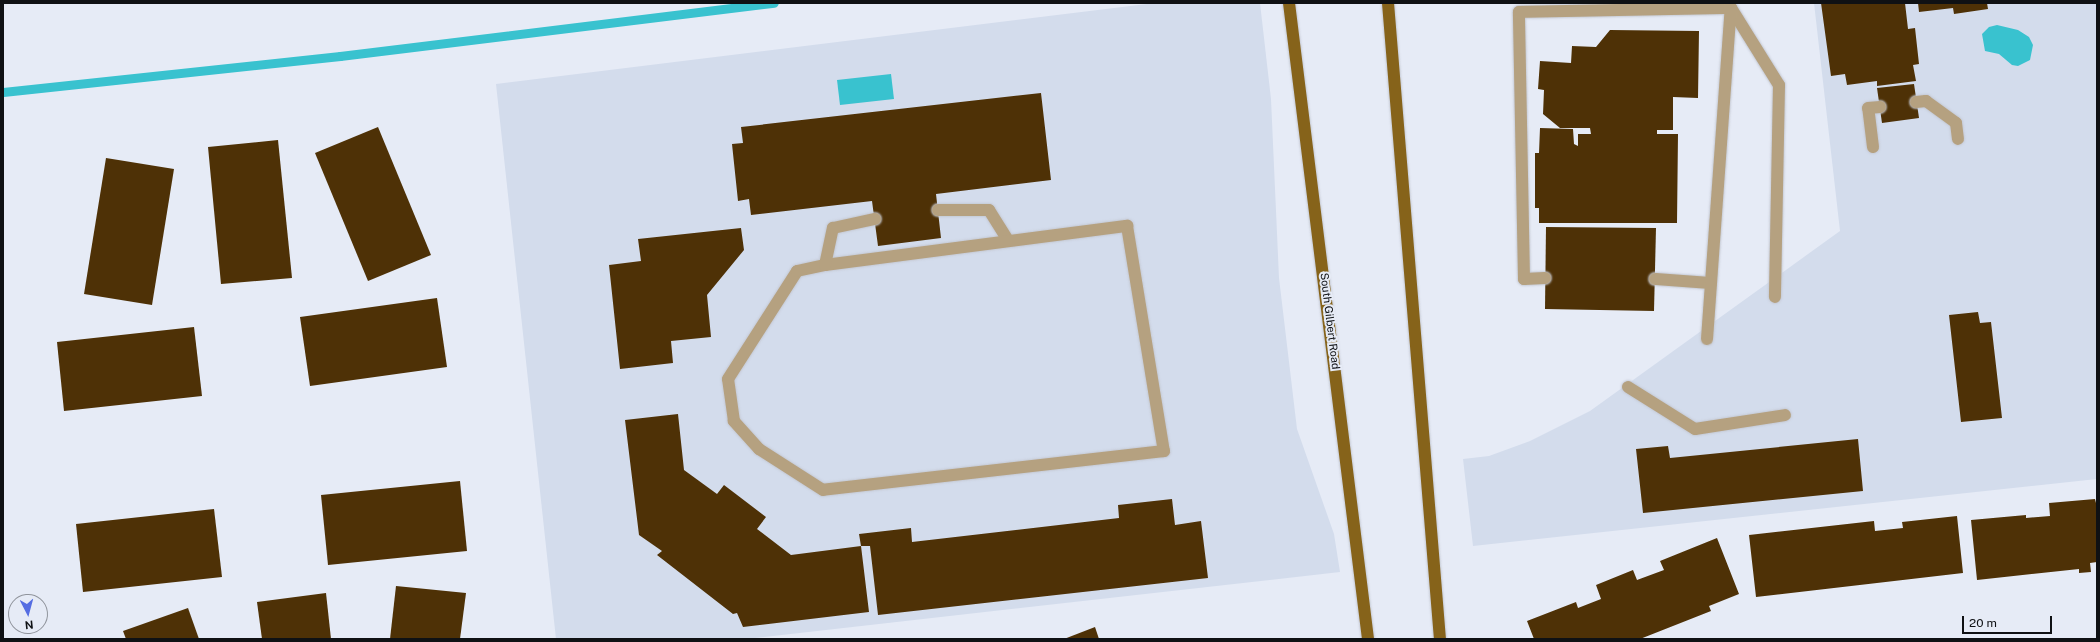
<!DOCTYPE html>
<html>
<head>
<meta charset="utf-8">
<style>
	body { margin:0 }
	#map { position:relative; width:2100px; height:642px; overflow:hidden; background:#e6ebf6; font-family:"Public Sans",sans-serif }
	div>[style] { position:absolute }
	.built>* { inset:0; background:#d3dcec }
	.water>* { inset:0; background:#39c2cf }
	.stream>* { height:9px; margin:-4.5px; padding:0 4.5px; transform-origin:4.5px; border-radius:4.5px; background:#39c2cf }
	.building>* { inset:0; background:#4e3106 }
	.roads { filter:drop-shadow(0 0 1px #c4c8d2) drop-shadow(0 0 1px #c4c8d2) }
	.lane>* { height:12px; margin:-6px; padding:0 6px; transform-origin:6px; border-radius:6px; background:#b5a180 }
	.primary>* { height:12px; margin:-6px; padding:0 6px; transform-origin:6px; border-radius:6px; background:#86631a }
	span { translate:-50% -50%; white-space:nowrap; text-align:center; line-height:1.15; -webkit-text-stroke:4px #e6ebf6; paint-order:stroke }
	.street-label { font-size:11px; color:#0f1114 }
	.frame { position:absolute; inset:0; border:4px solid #0f1114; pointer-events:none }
	.north { position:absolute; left:8px; top:594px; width:40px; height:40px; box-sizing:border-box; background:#e6ebf6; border:1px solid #90949c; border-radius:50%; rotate:174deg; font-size:11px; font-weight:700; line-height:16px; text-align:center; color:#0f1114 }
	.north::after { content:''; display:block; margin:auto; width:14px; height:18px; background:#556de2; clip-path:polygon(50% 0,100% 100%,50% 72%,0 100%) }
	.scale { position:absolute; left:1962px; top:616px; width:90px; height:18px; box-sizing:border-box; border:2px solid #0f1114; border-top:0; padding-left:5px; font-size:12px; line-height:14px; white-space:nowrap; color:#0f1114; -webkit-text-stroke:3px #e6ebf6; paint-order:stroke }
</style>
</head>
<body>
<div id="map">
	<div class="built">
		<div style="clip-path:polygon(1155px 3px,1260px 3px,1271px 99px,1279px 278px,1297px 429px,1334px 534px,1340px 572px,746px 639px,556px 639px,496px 84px)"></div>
		<div style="clip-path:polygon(1814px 3px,2097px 3px,2097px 479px,1473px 546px,1463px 459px,1489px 456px,1530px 441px,1590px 411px,1840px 231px)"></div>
	</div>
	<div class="water">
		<div style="clip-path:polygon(1997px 25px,2018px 30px,2029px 37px,2033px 45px,2030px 60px,2018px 66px,2012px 65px,1999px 54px,1985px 51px,1982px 34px,1989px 27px)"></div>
		<div style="clip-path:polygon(891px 74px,894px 99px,840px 105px,837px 80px)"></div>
	</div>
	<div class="stream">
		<div style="left:3px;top:92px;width:339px;rotate:-6.1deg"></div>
		<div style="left:340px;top:56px;width:437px;rotate:-7deg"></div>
	</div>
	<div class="building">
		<div style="clip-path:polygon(1821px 3px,1905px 3px,1908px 29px,1915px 28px,1919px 64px,1913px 65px,1916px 81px,1877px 86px,1877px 81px,1847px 85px,1845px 74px,1831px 76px)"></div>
		<div style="clip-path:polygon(1918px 3px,1987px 3px,1988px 9px,1954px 14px,1953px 8px,1919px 12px)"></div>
		<div style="clip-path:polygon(1610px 30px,1699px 31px,1698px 98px,1673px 97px,1673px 130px,1657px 130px,1657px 134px,1678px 134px,1677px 223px,1539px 223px,1539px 208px,1535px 208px,1535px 153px,1539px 153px,1540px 128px,1573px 129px,1574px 144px,1578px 146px,1578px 134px,1591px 134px,1590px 128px,1560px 128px,1543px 114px,1544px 90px,1538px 89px,1540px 61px,1571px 63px,1572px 46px,1596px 47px)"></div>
		<div style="clip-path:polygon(1914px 84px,1919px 118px,1882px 123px,1877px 88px)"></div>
		<div style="clip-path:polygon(1041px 93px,1051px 180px,936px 194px,941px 238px,878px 246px,872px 201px,751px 215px,749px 199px,738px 201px,732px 144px,743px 143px,741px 127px)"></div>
		<div style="clip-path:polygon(378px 127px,431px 255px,368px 281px,315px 153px)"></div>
		<div style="clip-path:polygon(278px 140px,292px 278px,221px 284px,208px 147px)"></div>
		<div style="clip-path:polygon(106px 158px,174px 169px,152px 305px,84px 294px)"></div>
		<div style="clip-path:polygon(1546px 227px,1656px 228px,1654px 311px,1545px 309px)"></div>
		<div style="clip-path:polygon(741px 228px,744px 250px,707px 295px,711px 337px,671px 341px,673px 363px,620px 369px,609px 265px,641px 261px,638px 239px)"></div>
		<div style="clip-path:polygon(437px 298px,447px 367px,310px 386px,300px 317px)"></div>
		<div style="clip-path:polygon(1978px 312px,1980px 323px,1991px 322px,2002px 418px,1961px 422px,1949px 315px)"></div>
		<div style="clip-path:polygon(194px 327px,202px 396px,64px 411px,57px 342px)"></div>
		<div style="clip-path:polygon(678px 414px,684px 470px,717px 494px,724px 485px,766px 517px,757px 529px,791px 555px,861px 546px,869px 612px,743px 627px,737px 613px,733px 614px,657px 555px,662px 551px,639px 535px,625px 420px)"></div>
		<div style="clip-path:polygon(1858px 439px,1863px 491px,1643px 513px,1636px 449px,1668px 446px,1670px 458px)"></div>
		<div style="clip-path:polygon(460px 481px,467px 551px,328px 565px,321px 495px)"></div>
		<div style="clip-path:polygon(1172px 499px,1175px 525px,1201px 521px,1208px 578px,878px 615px,870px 546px,861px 546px,859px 534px,911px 528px,912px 542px,1119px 518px,1118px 505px)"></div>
		<div style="clip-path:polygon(2095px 499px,2097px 507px,2097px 562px,2090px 563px,2091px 572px,2079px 573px,2079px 569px,1977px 580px,1971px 520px,2026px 515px,2026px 518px,2050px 516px,2049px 503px)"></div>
		<div style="clip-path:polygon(214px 509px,222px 577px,83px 592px,76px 524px)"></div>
		<div style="clip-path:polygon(1957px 516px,1963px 573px,1756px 597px,1749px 535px,1874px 521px,1875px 531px,1903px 528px,1902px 522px)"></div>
		<div style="clip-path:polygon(1717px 538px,1739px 594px,1709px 606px,1711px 611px,1640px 639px,1534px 639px,1527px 621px,1576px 602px,1578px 608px,1601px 599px,1596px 585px,1633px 570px,1637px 580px,1664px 570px,1660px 561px)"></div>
		<div style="clip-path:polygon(396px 586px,466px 593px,460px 639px,390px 639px)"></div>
		<div style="clip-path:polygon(326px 593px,331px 639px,262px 639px,257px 602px)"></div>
		<div style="clip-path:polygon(188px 608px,199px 639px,126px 639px,123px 631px)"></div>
		<div style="clip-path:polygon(1095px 627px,1099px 639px,1064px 639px)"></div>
	</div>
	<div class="roads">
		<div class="lane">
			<div style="left:1916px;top:102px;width:10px;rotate:-6deg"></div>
			<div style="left:1926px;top:101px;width:37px;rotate:36deg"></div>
			<div style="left:1956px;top:123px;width:16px;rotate:83deg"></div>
			<div style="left:1873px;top:147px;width:39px;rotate:-97deg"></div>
			<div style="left:1868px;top:108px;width:12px;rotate:-5deg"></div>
			<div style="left:938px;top:210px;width:51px"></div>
			<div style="left:989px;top:210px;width:36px;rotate:58deg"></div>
			<div style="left:1127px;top:226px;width:228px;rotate:80.7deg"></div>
			<div style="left:1164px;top:451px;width:343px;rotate:173.5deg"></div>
			<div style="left:823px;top:490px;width:76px;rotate:-147.4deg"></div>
			<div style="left:759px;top:449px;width:38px;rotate:-132deg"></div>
			<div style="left:734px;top:421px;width:42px;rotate:-98.1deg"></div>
			<div style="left:728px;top:379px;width:128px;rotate:-57.4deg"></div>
			<div style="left:797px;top:271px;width:29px;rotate:-12deg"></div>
			<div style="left:825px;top:265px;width:305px;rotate:-7.4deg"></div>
			<div style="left:825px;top:265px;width:38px;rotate:-78deg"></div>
			<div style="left:833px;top:228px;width:43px;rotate:-12.1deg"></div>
			<div style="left:1545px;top:278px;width:21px;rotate:177deg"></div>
			<div style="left:1524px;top:279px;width:267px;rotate:-91.1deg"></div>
			<div style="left:1519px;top:12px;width:212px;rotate:-1.1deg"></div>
			<div style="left:1731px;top:8px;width:91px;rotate:58.1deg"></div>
			<div style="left:1779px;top:85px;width:212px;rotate:91.1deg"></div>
			<div style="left:1655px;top:279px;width:56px;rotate:4.1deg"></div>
			<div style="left:1707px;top:339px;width:332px;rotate:-85.9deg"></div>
			<div style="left:1628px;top:387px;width:79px;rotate:32.1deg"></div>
			<div style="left:1695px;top:429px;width:91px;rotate:-8.8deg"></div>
		</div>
		<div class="primary">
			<div style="left:1289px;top:3px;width:641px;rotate:82.92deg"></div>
			<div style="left:1388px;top:3px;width:638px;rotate:85.33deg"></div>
		</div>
	</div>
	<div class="street-label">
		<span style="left:1330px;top:321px;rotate:83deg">South Gilbert Road</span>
	</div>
	<div class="frame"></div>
	<div class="north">N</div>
	<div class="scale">20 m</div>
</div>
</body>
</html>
